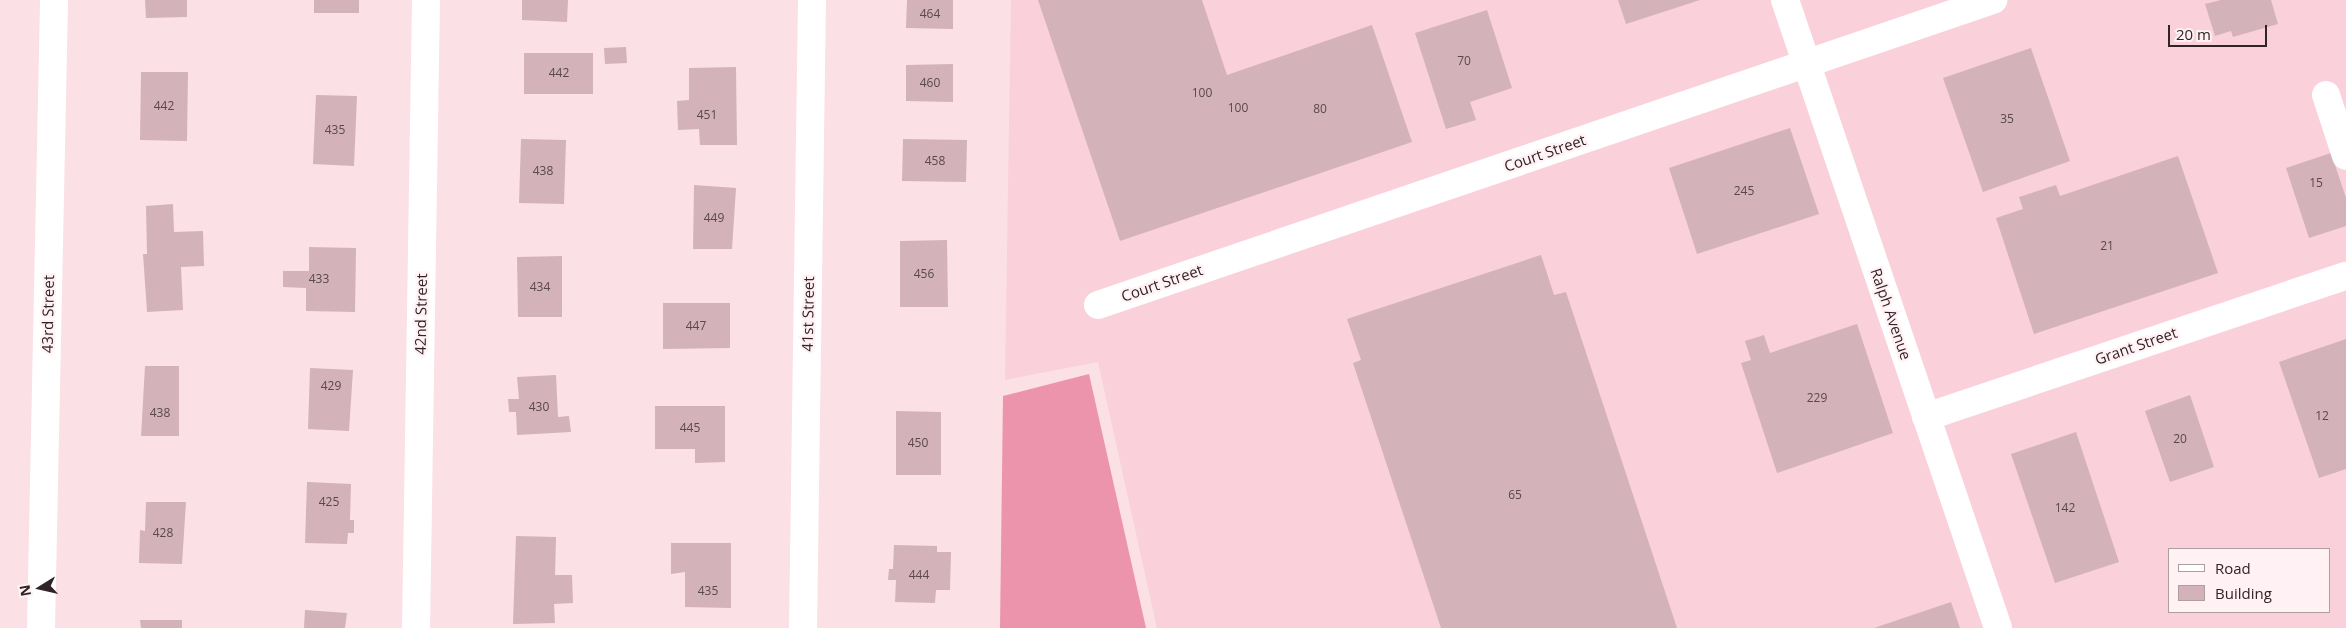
<!DOCTYPE html>
<html>
<head>
<meta charset="utf-8">
<style>
	body { margin:0 }
	#map { position:relative; width:2346px; height:628px; overflow:hidden; background:#fbe0e6; font-family:"Open Sans",sans-serif }
	div>[style] { position:absolute }
	.built>* { inset:0; background:#fad0da }
	.forest>* { inset:0; background:#ec94ac }
	.building>* { inset:0; background:#d3b2ba }
	.minor>* { height:28px; margin:-14px; padding:0 14px; transform-origin:14px; border-radius:14px; background:#fff }
	span { translate:-50% -50%; white-space:nowrap; text-align:center; line-height:1.15; -webkit-text-stroke:4.5px #fff1f4; paint-order:stroke }
	.number-label { font-size:12px; color:#59484c }
	.number-label span { -webkit-text-stroke-width:0 }
	.street-label { font-size:15px; color:#302427 }
	.legend { position:absolute; left:2168px; top:548px; width:162px; height:65px; box-sizing:border-box; background:#fff1f4; border:1px solid #ac9fa2; margin:0; padding:6px 9px; list-style:none; font-size:15px; color:#302427 }
	.legend li { display:flex; align-items:center; gap:10px; height:25px }
	.legend b { width:25px; border:1px solid #ac9fa2 }
	.north { position:absolute; left:15px; top:563px; width:50px; height:50px; -webkit-text-stroke:4px #fff1f4; paint-order:stroke; rotate:260deg; font-size:14px; font-weight:700; line-height:20px; text-align:center; color:#302427 }
	.north::after { content:''; display:block; margin:auto; width:18px; height:22px; background:#302427; clip-path:polygon(50% 0,100% 100%,50% 72%,0 100%) }
	.scale { position:absolute; left:2168px; top:25px; width:99px; height:22px; box-sizing:border-box; border:2px solid #302427; border-top:0; padding-left:6px; font-size:15px; line-height:18px; white-space:nowrap; color:#302427; -webkit-text-stroke:4px #fff1f4; paint-order:stroke }
</style>
</head>
<body>
<div id="map">
	<div class="built">
		<div style="clip-path:polygon(evenodd,1011px 0,2346px 0,2346px 628px,1157px 628px,1098px 362px,1005px 380px,1011px 0,2170px 549px,2330px 549px,2330px 612px,2170px 612px,2170px 549px)"></div>
	</div>
	<div class="forest">
		<div style="clip-path:polygon(1089px 374px,1146px 628px,1000px 628px,1003px 396px)"></div>
	</div>
	<div class="building">
		<div style="clip-path:polygon(145px 0,187px 0,187px 17px,146px 18px)"></div>
		<div style="clip-path:polygon(314px 0,359px 0,359px 13px,314px 13px)"></div>
		<div style="clip-path:polygon(522px 0,568px 0,567px 22px,522px 20px)"></div>
		<div style="clip-path:polygon(907px 0,953px 0,953px 29px,906px 28px)"></div>
		<div style="clip-path:polygon(1038px 0,1202px 0,1227px 75px,1372px 25px,1412px 142px,1120px 241px)"></div>
		<div style="clip-path:polygon(1618px 0,1700px 0,1626px 24px)"></div>
		<div style="clip-path:polygon(2221px 0,2271px 0,2278px 24px,2233px 37px,2231px 31px,2215px 36px,2205px 4px)"></div>
		<div style="clip-path:polygon(1487px 10px,1512px 88px,1470px 102px,1476px 120px,1446px 129px,1415px 33px)"></div>
		<div style="clip-path:polygon(626px 47px,627px 63px,605px 64px,604px 48px)"></div>
		<div style="clip-path:polygon(2031px 48px,2070px 161px,1983px 192px,1943px 78px)"></div>
		<div style="clip-path:polygon(524px 53px,593px 53px,593px 94px,524px 94px)"></div>
		<div style="clip-path:polygon(953px 64px,953px 102px,906px 101px,906px 65px)"></div>
		<div style="clip-path:polygon(736px 67px,737px 145px,700px 145px,699px 129px,678px 130px,677px 101px,689px 100px,689px 68px)"></div>
		<div style="clip-path:polygon(141px 72px,188px 72px,187px 141px,140px 140px)"></div>
		<div style="clip-path:polygon(316px 95px,357px 96px,354px 166px,313px 164px)"></div>
		<div style="clip-path:polygon(1790px 128px,1819px 214px,1697px 254px,1669px 168px)"></div>
		<div style="clip-path:polygon(521px 139px,566px 140px,564px 204px,519px 203px)"></div>
		<div style="clip-path:polygon(903px 139px,967px 140px,966px 182px,902px 181px)"></div>
		<div style="clip-path:polygon(2331px 153px,2346px 198px,2346px 226px,2309px 238px,2286px 168px)"></div>
		<div style="clip-path:polygon(2178px 156px,2218px 273px,2034px 334px,1996px 218px,2023px 209px,2019px 197px,2056px 185px,2060px 196px)"></div>
		<div style="clip-path:polygon(694px 185px,736px 188px,732px 249px,693px 249px)"></div>
		<div style="clip-path:polygon(173px 204px,174px 232px,203px 231px,204px 266px,181px 267px,183px 310px,147px 312px,143px 254px,147px 254px,146px 206px)"></div>
		<div style="clip-path:polygon(947px 240px,948px 307px,900px 307px,900px 241px)"></div>
		<div style="clip-path:polygon(309px 247px,356px 248px,355px 312px,306px 311px,306px 288px,283px 287px,283px 271px,309px 271px)"></div>
		<div style="clip-path:polygon(1541px 255px,1554px 295px,1566px 292px,1677px 628px,1441px 628px,1353px 363px,1361px 360px,1347px 319px)"></div>
		<div style="clip-path:polygon(562px 256px,562px 317px,518px 317px,517px 257px)"></div>
		<div style="clip-path:polygon(663px 303px,730px 303px,730px 348px,663px 349px)"></div>
		<div style="clip-path:polygon(1857px 324px,1893px 433px,1777px 473px,1741px 363px,1751px 360px,1745px 341px,1764px 335px,1770px 353px)"></div>
		<div style="clip-path:polygon(2346px 339px,2346px 469px,2319px 478px,2279px 362px)"></div>
		<div style="clip-path:polygon(145px 366px,179px 366px,179px 436px,141px 436px)"></div>
		<div style="clip-path:polygon(310px 368px,353px 370px,349px 431px,308px 429px)"></div>
		<div style="clip-path:polygon(556px 375px,558px 417px,569px 416px,571px 432px,517px 435px,516px 412px,509px 412px,508px 399px,519px 399px,517px 377px)"></div>
		<div style="clip-path:polygon(2190px 395px,2214px 467px,2170px 482px,2145px 411px)"></div>
		<div style="clip-path:polygon(655px 406px,725px 406px,725px 462px,695px 463px,695px 449px,655px 449px)"></div>
		<div style="clip-path:polygon(896px 411px,941px 412px,941px 475px,896px 475px)"></div>
		<div style="clip-path:polygon(2076px 432px,2119px 562px,2055px 583px,2011px 454px)"></div>
		<div style="clip-path:polygon(307px 482px,351px 484px,350px 520px,354px 520px,354px 533px,348px 533px,347px 544px,305px 543px)"></div>
		<div style="clip-path:polygon(146px 502px,186px 502px,182px 564px,139px 563px,140px 530px,145px 531px)"></div>
		<div style="clip-path:polygon(516px 536px,556px 537px,555px 575px,572px 575px,573px 603px,554px 604px,555px 623px,513px 624px)"></div>
		<div style="clip-path:polygon(671px 543px,731px 543px,731px 608px,685px 607px,685px 572px,671px 574px)"></div>
		<div style="clip-path:polygon(894px 545px,937px 546px,937px 552px,951px 552px,950px 590px,936px 590px,935px 603px,895px 602px,896px 580px,888px 580px,889px 569px,893px 569px)"></div>
		<div style="clip-path:polygon(1951px 602px,1960px 628px,1874px 628px)"></div>
		<div style="clip-path:polygon(305px 610px,347px 613px,345px 628px,304px 628px)"></div>
		<div style="clip-path:polygon(140px 620px,182px 620px,182px 628px,141px 628px)"></div>
	</div>
	<div class="minor">
		<div style="left:1785px;top:0;width:663px;rotate:71.26deg"></div>
		<div style="left:2326px;top:95px;width:64px;rotate:71.8deg"></div>
		<div style="left:1098px;top:305px;width:946px;rotate:-18.82deg"></div>
		<div style="left:1926px;top:417px;width:443px;rotate:-18.6deg"></div>
		<div style="left:41px;top:628px;width:628px;rotate:-88.81deg"></div>
		<div style="left:416px;top:628px;width:628px;rotate:-89.09deg"></div>
		<div style="left:803px;top:628px;width:628px;rotate:-89.18deg"></div>
	</div>
	<div class="number-label">
		<span style="left:930px;top:14px">464</span>
		<span style="left:1464px;top:61px">70</span>
		<span style="left:559px;top:73px">442</span>
		<span style="left:930px;top:83px">460</span>
		<span style="left:1202px;top:93px">100</span>
		<span style="left:164px;top:106px">442</span>
		<span style="left:1238px;top:108px">100</span>
		<span style="left:1320px;top:109px">80</span>
		<span style="left:707px;top:115px">451</span>
		<span style="left:2007px;top:119px">35</span>
		<span style="left:335px;top:130px">435</span>
		<span style="left:935px;top:161px">458</span>
		<span style="left:543px;top:171px">438</span>
		<span style="left:2316px;top:183px">15</span>
		<span style="left:1744px;top:191px">245</span>
		<span style="left:714px;top:218px">449</span>
		<span style="left:2107px;top:246px">21</span>
		<span style="left:924px;top:274px">456</span>
		<span style="left:319px;top:279px">433</span>
		<span style="left:540px;top:287px">434</span>
		<span style="left:696px;top:326px">447</span>
		<span style="left:331px;top:386px">429</span>
		<span style="left:1817px;top:398px">229</span>
		<span style="left:539px;top:407px">430</span>
		<span style="left:160px;top:413px">438</span>
		<span style="left:2322px;top:416px">12</span>
		<span style="left:690px;top:428px">445</span>
		<span style="left:2180px;top:439px">20</span>
		<span style="left:918px;top:443px">450</span>
		<span style="left:1515px;top:495px">65</span>
		<span style="left:329px;top:502px">425</span>
		<span style="left:2065px;top:508px">142</span>
		<span style="left:163px;top:533px">428</span>
		<span style="left:919px;top:575px">444</span>
		<span style="left:708px;top:591px">435</span>
	</div>
	<div class="street-label">
		<span style="left:1545px;top:153px;rotate:-19deg">Court Street</span>
		<span style="left:1162px;top:283px;rotate:-19deg">Court Street</span>
		<span style="left:48px;top:314px;rotate:-89deg">43rd Street</span>
		<span style="left:421px;top:314px;rotate:-89deg">42nd Street</span>
		<span style="left:808px;top:314px;rotate:-89deg">41st Street</span>
		<span style="left:1891px;top:314px;rotate:71deg">Ralph Avenue</span>
		<span style="left:2136px;top:346px;rotate:-19deg">Grant Street</span>
	</div>
	<ul class="legend">
	<li><b style="height:6px;background:#fff"></b>Road</li>
	<li><b style="height:14px;background:#d3b2ba"></b>Building</li>
	</ul>
	<div class="north">N</div>
	<div class="scale">20 m</div>
</div>
</body>
</html>
